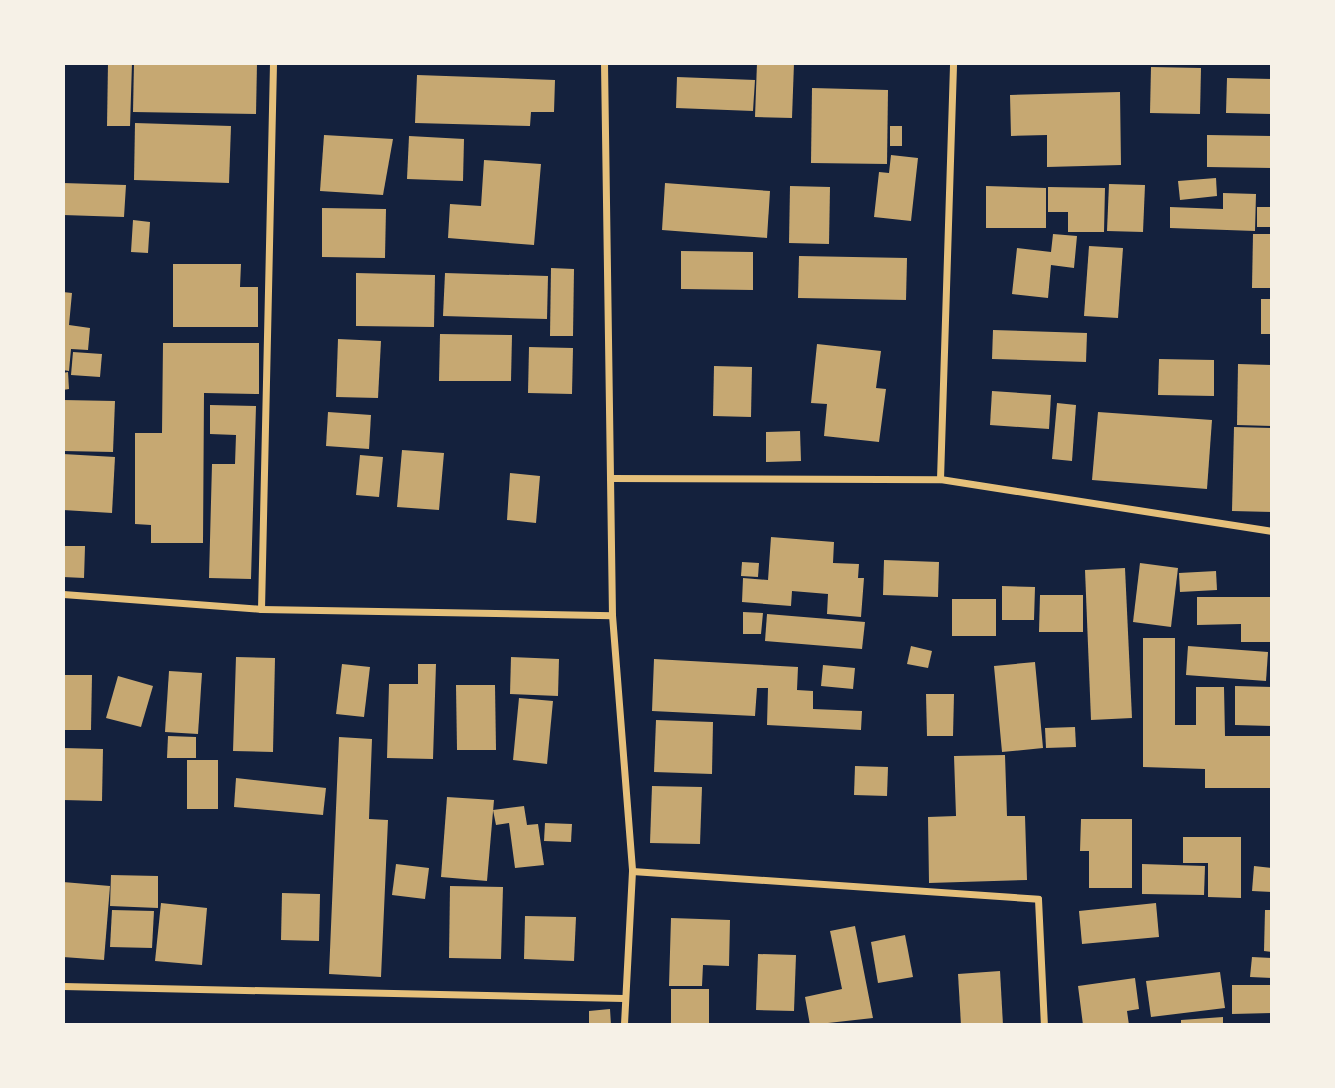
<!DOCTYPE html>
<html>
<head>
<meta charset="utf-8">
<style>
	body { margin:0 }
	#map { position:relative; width:1335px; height:1088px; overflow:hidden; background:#14213d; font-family:Poppins,sans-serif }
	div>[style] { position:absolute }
	.building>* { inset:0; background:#c6a872 }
	.minor>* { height:7px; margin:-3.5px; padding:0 3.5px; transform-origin:3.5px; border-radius:3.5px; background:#e5c07b }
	span { translate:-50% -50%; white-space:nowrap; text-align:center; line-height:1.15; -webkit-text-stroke:5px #f6f1e7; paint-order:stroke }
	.frame { position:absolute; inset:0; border:65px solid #f6f1e7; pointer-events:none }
</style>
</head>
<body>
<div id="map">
	<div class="building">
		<div style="clip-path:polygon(108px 63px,132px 63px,130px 126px,107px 126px)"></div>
		<div style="clip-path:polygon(134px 63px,257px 63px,256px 114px,133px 112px)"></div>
		<div style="clip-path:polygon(757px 63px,794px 63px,792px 118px,755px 117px)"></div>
		<div style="clip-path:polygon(1151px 67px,1201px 68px,1200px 114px,1150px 113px)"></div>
		<div style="clip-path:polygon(417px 75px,555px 80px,554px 112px,531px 112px,530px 126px,415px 123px)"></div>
		<div style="clip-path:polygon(677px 77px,755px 80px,753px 111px,676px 108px)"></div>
		<div style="clip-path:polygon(1227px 78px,1272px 79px,1272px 114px,1226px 113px)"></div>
		<div style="clip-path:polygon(812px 88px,888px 90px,887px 164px,811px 163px)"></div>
		<div style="clip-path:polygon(1120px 92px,1121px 165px,1047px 167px,1047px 135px,1011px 136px,1010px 95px)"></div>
		<div style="clip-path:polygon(135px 123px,231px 126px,229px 183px,134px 180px)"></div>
		<div style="clip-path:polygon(890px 126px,902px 126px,902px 146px,890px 146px)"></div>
		<div style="clip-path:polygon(324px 135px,393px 139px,383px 195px,320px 191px)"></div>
		<div style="clip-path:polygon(1207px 135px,1272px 136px,1272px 168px,1207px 167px)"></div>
		<div style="clip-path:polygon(409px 136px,464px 139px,463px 181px,407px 179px)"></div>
		<div style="clip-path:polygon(891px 155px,918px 158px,911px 221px,874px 217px,879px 172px,889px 173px)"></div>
		<div style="clip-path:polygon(484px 160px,541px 164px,534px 245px,448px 238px,450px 204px,481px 206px)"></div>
		<div style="clip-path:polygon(1216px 178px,1217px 196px,1180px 200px,1178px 181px)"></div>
		<div style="clip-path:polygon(63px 183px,126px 185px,124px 217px,63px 215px)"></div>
		<div style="clip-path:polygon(665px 183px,770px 191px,767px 238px,662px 230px)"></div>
		<div style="clip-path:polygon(1109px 184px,1145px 185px,1143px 232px,1107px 231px)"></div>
		<div style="clip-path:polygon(790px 186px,830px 187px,829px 244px,789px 243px)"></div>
		<div style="clip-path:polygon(986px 186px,1046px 188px,1046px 228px,986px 228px)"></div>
		<div style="clip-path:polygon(1048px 187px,1105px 188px,1104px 232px,1068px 232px,1068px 212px,1048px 212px)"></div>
		<div style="clip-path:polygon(1223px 193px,1256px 194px,1255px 231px,1170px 228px,1170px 207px,1223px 209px)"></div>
		<div style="clip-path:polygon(1257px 207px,1272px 207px,1272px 227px,1257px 227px)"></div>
		<div style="clip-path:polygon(322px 208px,386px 209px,385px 258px,322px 257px)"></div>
		<div style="clip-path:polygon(133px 220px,150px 222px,148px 253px,131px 252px)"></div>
		<div style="clip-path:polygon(1053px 234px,1077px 236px,1074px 268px,1051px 265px,1048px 298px,1012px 294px,1017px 248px,1051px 252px)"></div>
		<div style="clip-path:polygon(1253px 234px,1272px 234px,1272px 288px,1252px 288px)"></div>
		<div style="clip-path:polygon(1089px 246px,1123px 248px,1118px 318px,1084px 316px)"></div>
		<div style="clip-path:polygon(681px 251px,753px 252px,753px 290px,681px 289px)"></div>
		<div style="clip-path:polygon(799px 256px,907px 258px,906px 300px,798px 298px)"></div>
		<div style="clip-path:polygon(173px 264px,241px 264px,240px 287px,258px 287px,258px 327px,173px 327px)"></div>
		<div style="clip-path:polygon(551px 268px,574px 269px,573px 336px,550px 336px)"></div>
		<div style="clip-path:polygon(356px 273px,435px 275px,434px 327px,356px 326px)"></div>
		<div style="clip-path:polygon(445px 273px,548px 276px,547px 319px,443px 316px)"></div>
		<div style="clip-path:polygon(63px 292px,72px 293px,69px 325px,90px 328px,88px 350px,71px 349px,69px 371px,63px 370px)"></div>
		<div style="clip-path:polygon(1261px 299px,1272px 299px,1272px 334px,1261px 334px)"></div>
		<div style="clip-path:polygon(993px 330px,1087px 333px,1086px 362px,992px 359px)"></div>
		<div style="clip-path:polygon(440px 334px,512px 335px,511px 381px,439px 381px)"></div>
		<div style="clip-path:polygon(338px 339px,381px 341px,378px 398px,336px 397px)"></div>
		<div style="clip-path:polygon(163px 343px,259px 343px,259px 394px,204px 393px,203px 543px,151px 543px,151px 525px,135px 524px,135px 433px,162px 433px)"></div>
		<div style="clip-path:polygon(817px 344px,881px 351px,876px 388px,886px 389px,879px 442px,824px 436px,827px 404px,811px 403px)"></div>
		<div style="clip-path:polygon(529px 347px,573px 348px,572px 394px,528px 393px)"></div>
		<div style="clip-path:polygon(73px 352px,102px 354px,100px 377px,71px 375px)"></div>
		<div style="clip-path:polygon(1159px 359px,1214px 360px,1214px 396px,1158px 395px)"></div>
		<div style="clip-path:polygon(1238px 364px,1272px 365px,1272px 426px,1237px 425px)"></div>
		<div style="clip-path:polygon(714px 366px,752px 367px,751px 417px,713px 416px)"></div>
		<div style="clip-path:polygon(68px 372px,69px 389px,63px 390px,63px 373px)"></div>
		<div style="clip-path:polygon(992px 391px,1051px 395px,1049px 429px,990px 425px)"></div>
		<div style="clip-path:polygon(63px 400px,115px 401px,113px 452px,63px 451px)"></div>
		<div style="clip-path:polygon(1057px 403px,1076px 405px,1072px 461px,1052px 459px)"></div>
		<div style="clip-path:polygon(210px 405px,256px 406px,251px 579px,209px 578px,212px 464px,235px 464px,236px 435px,210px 434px)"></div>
		<div style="clip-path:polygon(328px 412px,371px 415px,369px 449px,326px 446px)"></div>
		<div style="clip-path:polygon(1098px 412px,1212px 420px,1207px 489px,1092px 480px)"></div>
		<div style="clip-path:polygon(1234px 427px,1272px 428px,1272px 512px,1232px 511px)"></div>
		<div style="clip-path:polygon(800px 431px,801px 461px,766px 462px,766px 432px)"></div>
		<div style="clip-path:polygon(402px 450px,444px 453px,439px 510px,397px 507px)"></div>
		<div style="clip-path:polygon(63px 454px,115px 457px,112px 513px,63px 510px)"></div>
		<div style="clip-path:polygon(360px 455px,383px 457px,379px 497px,356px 495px)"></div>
		<div style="clip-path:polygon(510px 473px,540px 476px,536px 523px,507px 520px)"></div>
		<div style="clip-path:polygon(771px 537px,834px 542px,833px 563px,859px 564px,858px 578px,864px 578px,861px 617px,827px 614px,828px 594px,792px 591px,791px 606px,742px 602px,743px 578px,768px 580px)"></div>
		<div style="clip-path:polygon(63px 546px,85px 546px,84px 578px,63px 577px)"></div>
		<div style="clip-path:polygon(884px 560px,939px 562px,938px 597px,883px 595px)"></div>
		<div style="clip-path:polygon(742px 562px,759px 563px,758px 577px,741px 576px)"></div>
		<div style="clip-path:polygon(1140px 563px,1178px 568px,1171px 627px,1133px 622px)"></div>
		<div style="clip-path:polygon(1125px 568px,1132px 718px,1091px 720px,1085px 570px)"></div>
		<div style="clip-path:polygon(1216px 571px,1217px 590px,1180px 592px,1179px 573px)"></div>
		<div style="clip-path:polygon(1002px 586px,1035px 587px,1034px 620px,1002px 620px)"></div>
		<div style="clip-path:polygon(1040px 595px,1083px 595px,1083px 632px,1039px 632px)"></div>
		<div style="clip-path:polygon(1197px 597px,1272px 597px,1272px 642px,1241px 642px,1241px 624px,1197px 625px)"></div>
		<div style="clip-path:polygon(952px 599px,996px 599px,996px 636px,952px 636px)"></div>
		<div style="clip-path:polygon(743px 612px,763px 613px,761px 634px,743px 634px)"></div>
		<div style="clip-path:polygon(767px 614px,865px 622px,862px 649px,765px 641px)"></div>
		<div style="clip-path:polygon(1143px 638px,1175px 638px,1175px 725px,1196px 725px,1196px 687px,1224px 687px,1225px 736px,1272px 736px,1272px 788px,1205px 788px,1205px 769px,1143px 767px)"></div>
		<div style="clip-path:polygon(911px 646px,932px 651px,928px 668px,907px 664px)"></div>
		<div style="clip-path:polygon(1188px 646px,1268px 652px,1266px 681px,1186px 675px)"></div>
		<div style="clip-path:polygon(236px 657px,275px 658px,273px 752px,233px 751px)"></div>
		<div style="clip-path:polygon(511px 657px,559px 659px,558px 696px,510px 694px)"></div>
		<div style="clip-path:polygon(654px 659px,798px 667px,797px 690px,813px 691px,813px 709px,862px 711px,861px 730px,767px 725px,768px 688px,757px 688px,755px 716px,652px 711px)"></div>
		<div style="clip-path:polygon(1035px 662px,1043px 748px,1002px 752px,994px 666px)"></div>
		<div style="clip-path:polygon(342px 664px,370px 667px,364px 717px,336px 714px)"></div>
		<div style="clip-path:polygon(418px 664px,436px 664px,433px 759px,387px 758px,389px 684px,418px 684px)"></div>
		<div style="clip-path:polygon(823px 665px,855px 668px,853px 689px,821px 686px)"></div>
		<div style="clip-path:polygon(169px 671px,202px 673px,198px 734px,165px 732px)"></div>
		<div style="clip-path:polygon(63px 675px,92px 675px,91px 730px,63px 730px)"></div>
		<div style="clip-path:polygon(118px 676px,153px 686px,141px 727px,106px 718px)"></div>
		<div style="clip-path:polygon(456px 685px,495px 685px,496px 750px,457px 750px)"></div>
		<div style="clip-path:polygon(1235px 686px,1272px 687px,1272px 726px,1235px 725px)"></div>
		<div style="clip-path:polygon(926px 694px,954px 694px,953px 736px,927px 736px)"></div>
		<div style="clip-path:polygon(519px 698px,553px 701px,547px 764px,513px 760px)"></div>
		<div style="clip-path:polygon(656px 720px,713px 722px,712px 774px,654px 772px)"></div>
		<div style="clip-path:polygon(1075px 727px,1076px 747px,1046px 748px,1045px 728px)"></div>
		<div style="clip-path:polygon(168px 736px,196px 737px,196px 758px,167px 758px)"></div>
		<div style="clip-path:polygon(339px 737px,372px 739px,369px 819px,388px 820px,381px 977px,329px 974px)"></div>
		<div style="clip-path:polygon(63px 748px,103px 749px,102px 801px,63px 800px)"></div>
		<div style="clip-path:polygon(1005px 755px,1007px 816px,1025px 816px,1027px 880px,929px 883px,928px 817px,956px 816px,954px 756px)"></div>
		<div style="clip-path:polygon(187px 760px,218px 760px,218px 809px,187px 809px)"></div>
		<div style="clip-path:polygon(855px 766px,888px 767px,887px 796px,854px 795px)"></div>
		<div style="clip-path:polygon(236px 778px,326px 788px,323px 815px,234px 807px)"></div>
		<div style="clip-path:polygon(652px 786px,702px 787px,700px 844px,650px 843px)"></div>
		<div style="clip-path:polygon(447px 797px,494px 800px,487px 881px,441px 877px)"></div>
		<div style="clip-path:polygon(524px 806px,527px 825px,538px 824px,544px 865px,515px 868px,509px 823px,496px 825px,493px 810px)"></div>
		<div style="clip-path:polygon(1081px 819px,1132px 819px,1132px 888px,1089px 888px,1089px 851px,1080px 851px)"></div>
		<div style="clip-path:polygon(545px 823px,572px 824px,571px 842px,544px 841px)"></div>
		<div style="clip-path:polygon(1183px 837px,1241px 837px,1241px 898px,1208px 897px,1208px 863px,1183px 863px)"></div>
		<div style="clip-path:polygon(396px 864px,429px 868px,425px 899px,392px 895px)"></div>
		<div style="clip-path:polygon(1142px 864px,1205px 866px,1204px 895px,1142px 894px)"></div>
		<div style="clip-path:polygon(1254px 866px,1272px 868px,1272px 892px,1252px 891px)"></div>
		<div style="clip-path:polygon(111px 875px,158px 876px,158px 908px,110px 906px)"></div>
		<div style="clip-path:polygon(63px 882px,110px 886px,104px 960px,63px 957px)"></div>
		<div style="clip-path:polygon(450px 886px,503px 887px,501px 959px,449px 958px)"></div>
		<div style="clip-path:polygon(282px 893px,320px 894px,319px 941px,281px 940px)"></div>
		<div style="clip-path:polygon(161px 903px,207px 908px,202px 965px,155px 961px)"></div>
		<div style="clip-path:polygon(1156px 903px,1159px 937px,1082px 944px,1079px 911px)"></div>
		<div style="clip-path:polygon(112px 910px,154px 911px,152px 948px,110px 947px)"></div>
		<div style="clip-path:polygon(1265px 910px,1272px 910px,1272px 952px,1264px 951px)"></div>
		<div style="clip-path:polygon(525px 916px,576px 917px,574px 961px,524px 959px)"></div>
		<div style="clip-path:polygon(671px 918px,730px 920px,729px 966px,703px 965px,702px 986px,669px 986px)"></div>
		<div style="clip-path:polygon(855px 926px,873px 1018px,810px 1025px,805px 997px,842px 989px,830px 931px)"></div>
		<div style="clip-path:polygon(905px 935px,913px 977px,878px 983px,871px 942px)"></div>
		<div style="clip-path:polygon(758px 954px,796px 955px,794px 1011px,756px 1010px)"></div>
		<div style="clip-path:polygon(1252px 957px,1272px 958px,1272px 978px,1250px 977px)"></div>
		<div style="clip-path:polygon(1000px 971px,1003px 1025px,961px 1025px,958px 974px)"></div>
		<div style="clip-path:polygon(1220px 972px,1225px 1008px,1151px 1017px,1146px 981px)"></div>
		<div style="clip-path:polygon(1135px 978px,1139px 1009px,1127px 1011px,1129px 1025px,1083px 1025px,1078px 986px)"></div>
		<div style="clip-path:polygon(1232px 985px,1272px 985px,1272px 1013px,1232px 1014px)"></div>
		<div style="clip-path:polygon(671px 989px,709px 989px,709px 1025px,671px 1025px)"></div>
		<div style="clip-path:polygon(610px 1009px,611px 1025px,589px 1025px,589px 1011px)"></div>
		<div style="clip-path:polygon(1223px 1017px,1223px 1025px,1181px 1025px,1181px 1020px)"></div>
	</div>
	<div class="minor">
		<div style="left:604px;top:63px;width:552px;rotate:89.17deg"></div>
		<div style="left:612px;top:615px;width:257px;rotate:85.5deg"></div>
		<div style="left:632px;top:871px;width:154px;rotate:93deg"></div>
		<div style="left:610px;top:478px;width:330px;rotate:0.2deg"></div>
		<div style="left:940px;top:479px;width:336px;rotate:8.9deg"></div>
		<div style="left:940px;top:479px;width:416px;rotate:-88.2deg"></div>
		<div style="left:63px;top:594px;width:199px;rotate:4.3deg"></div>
		<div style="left:261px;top:609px;width:351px;rotate:1deg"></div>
		<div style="left:261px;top:609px;width:546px;rotate:-88.74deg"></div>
		<div style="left:632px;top:871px;width:407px;rotate:3.9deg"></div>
		<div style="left:1038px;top:899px;width:126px;rotate:87.3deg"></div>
		<div style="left:63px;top:986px;width:560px;rotate:1.23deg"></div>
	</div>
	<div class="frame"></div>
</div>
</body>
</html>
